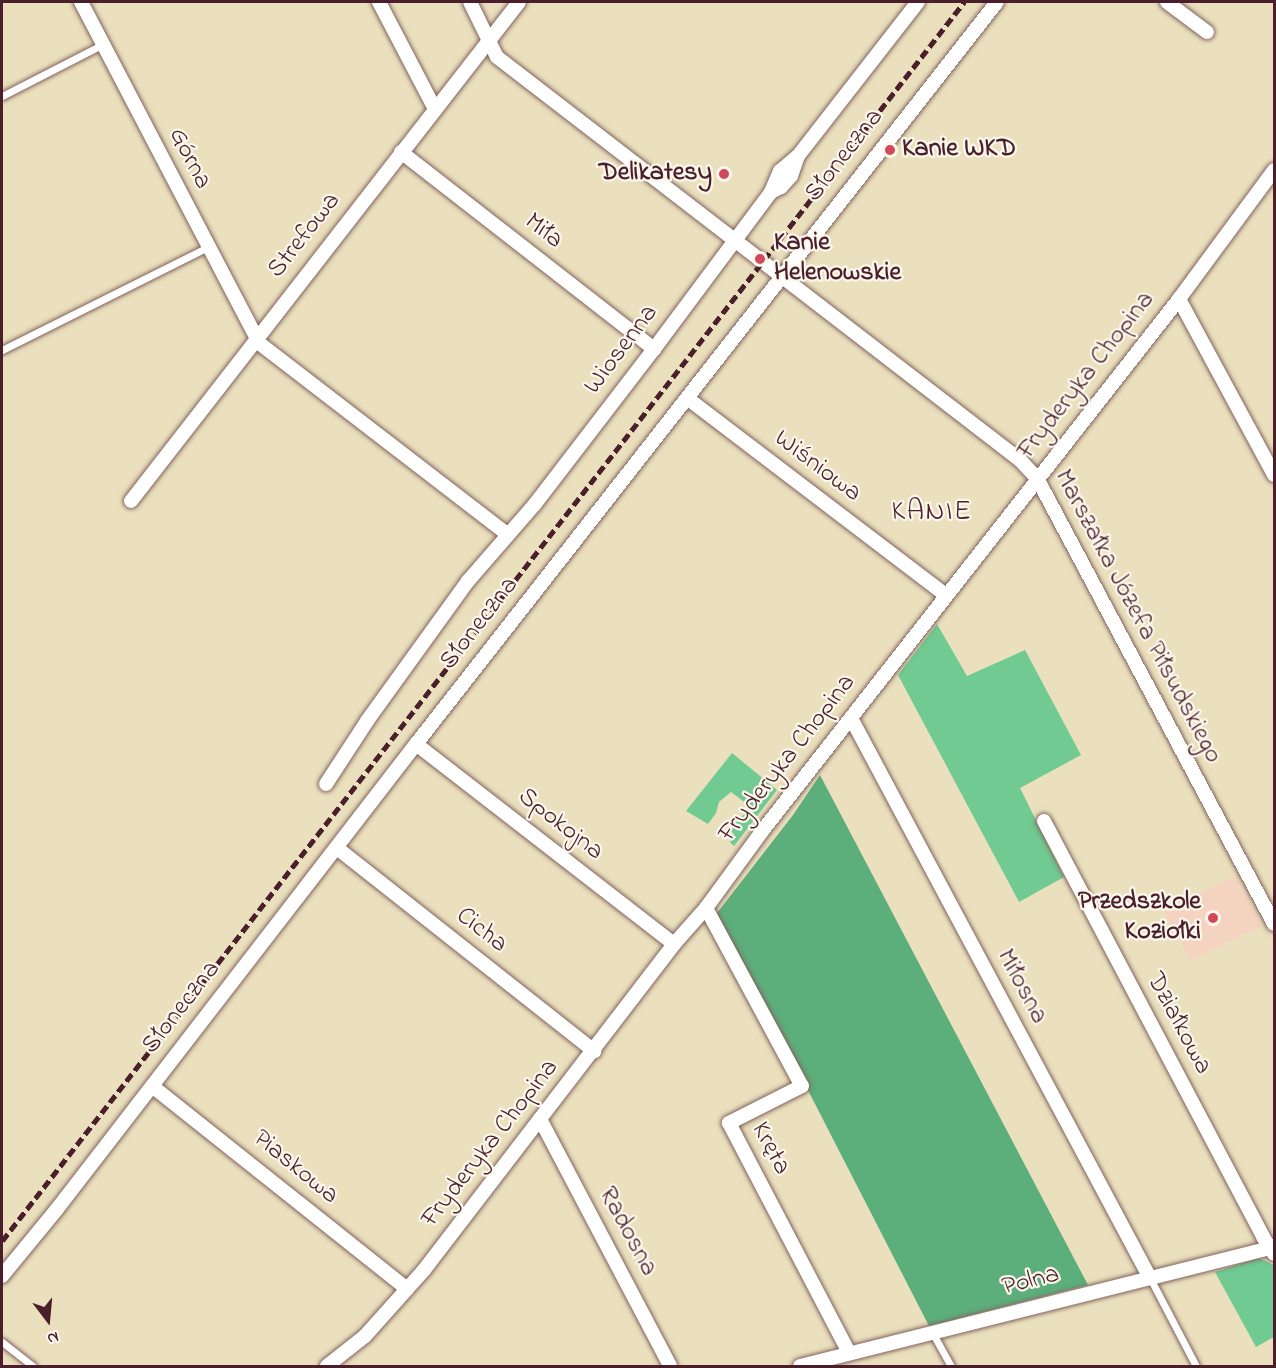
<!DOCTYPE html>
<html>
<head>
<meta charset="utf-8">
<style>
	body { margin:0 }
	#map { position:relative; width:1276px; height:1368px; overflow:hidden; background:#eae0bd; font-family:"Indie Flower",sans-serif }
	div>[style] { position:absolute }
	.built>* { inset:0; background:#f5d3c1 }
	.green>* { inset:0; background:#70ca91 }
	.forest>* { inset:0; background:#5cae7b }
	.roads { filter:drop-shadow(0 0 2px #82635e) drop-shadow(0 0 2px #82635e) }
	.lane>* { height:7px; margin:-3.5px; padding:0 3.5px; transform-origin:3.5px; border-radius:3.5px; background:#fff }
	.street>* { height:14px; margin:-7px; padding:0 7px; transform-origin:7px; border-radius:7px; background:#fff }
	.rail>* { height:4.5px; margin-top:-2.25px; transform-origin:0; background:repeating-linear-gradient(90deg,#4a1f2b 0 9px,transparent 0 13.5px) }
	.dots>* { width:16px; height:16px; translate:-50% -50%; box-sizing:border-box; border:3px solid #fbf7ec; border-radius:50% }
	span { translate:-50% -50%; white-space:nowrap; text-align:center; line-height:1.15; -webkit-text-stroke:4.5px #fbf7ec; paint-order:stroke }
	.poi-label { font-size:26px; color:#4a1f2b; font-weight:700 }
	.left { translate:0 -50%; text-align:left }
	.right { translate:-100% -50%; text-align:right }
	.street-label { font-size:26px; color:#4a1f2b }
	.quarter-label { font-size:28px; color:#4a1f2b; letter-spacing:1.5px }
	.frame { position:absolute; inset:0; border:3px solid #4a1f2b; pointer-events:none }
	.north { position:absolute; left:18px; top:1290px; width:60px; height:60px; -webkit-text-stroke:4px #fbf7ec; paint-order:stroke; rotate:164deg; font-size:16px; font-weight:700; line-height:24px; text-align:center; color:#4a1f2b }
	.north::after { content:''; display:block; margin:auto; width:21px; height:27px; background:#4a1f2b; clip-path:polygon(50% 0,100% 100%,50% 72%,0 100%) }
</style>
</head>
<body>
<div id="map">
	<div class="built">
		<div style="clip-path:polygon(1235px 876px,1262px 926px,1191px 961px,1164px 911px)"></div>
	</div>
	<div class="green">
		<div style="clip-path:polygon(937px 624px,967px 676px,1025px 650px,1081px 755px,1020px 788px,1064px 877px,1019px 902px,898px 675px)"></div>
		<div style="clip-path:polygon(732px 753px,777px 790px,734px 846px,730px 842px,734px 834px,729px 830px,747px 811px,744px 809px,747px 804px,731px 792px,719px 802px,716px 813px,708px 824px,686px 811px)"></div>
		<div style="clip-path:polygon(1259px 1258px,1274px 1265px,1274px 1337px,1256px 1347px,1215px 1272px)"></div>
	</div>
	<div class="forest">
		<div style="clip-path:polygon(820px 775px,1088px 1285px,929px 1326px,717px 913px,793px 815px)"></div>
	</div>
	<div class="roads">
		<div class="lane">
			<div style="left:2px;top:96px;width:114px;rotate:-27.2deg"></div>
			<div style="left:2px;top:350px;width:230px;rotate:-26.6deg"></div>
			<div style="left:1150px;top:1278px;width:99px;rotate:62.4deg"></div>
			<div style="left:932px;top:1332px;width:39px;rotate:61deg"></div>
			<div style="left:2px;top:1342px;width:39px;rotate:38deg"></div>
		</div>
		<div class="street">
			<div style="left:81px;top:2px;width:385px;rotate:62.4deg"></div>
			<div style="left:259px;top:343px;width:313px;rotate:37.6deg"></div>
			<div style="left:379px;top:2px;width:121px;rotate:62.4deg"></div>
			<div style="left:470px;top:2px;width:61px;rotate:63.9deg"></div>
			<div style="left:497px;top:57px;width:660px;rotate:37.62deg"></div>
			<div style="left:1020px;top:460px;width:25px;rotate:47deg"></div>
			<div style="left:1037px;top:478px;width:505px;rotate:62.01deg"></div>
			<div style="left:1167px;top:2px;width:50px;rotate:36.9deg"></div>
			<div style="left:401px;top:152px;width:321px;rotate:37.9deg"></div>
			<div style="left:771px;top:192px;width:11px;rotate:-27deg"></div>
			<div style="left:781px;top:187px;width:15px;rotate:-48deg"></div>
			<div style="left:791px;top:176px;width:21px;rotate:-71deg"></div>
			<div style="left:1179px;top:299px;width:200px;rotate:61.6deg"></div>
			<div style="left:687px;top:398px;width:325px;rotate:37.3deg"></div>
			<div style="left:131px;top:501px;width:632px;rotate:-52.13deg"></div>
			<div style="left:851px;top:718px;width:635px;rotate:61.9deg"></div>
			<div style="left:416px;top:744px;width:326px;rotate:37.8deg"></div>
			<div style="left:326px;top:784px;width:75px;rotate:-56.9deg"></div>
			<div style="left:367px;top:721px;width:173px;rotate:-54.2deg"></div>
			<div style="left:468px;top:581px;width:102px;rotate:-49deg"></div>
			<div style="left:535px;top:504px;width:195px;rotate:-52.5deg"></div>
			<div style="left:654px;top:349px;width:196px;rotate:-53.3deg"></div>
			<div style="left:771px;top:192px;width:23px;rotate:-67deg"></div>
			<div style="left:780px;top:171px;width:23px;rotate:-40deg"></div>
			<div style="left:798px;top:156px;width:195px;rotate:-52.1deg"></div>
			<div style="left:1044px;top:821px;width:470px;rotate:62.2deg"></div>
			<div style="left:1263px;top:1237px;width:20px;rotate:57deg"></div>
			<div style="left:337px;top:848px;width:328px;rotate:38.3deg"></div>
			<div style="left:706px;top:908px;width:202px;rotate:61.7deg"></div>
			<div style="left:802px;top:1086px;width:82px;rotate:153.1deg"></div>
			<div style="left:729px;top:1123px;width:259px;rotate:62.4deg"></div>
			<div style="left:152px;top:1086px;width:326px;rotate:38.5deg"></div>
			<div style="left:540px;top:1119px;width:279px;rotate:62.2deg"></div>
			<div style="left:2px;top:1276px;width:87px;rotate:-50.6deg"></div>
			<div style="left:57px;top:1209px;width:587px;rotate:-52.33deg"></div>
			<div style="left:416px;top:744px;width:942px;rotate:-51.94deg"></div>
			<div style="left:327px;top:1366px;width:48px;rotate:-38.3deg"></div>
			<div style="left:365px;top:1336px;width:89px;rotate:-48.2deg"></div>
			<div style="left:424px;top:1270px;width:411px;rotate:-52.5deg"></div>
			<div style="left:674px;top:944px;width:48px;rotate:-48.4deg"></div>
			<div style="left:706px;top:908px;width:97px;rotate:-53.8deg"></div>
			<div style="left:763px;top:830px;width:675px;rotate:-51.92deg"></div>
			<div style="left:1179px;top:299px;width:160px;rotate:-53.6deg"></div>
			<div style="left:800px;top:1366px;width:489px;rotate:-14.1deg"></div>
		</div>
	</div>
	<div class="rail">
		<div style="left:2px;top:1241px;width:1569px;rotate:-52.17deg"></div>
	</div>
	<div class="dots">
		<div style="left:890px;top:150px;background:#d1495b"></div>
		<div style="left:724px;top:174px;background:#d1495b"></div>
		<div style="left:760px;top:259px;background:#d1495b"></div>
		<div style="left:1213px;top:918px;background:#d1495b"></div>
	</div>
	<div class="poi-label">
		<span class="left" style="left:902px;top:150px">Kanie WKD</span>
		<span class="right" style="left:712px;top:174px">Delikatesy</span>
		<span class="left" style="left:774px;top:259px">Kanie<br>Helenowskie</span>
		<span class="right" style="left:1201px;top:918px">Przedszkole<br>Koziołki</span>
	</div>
	<div class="street-label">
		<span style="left:845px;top:156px;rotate:-52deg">Słoneczna</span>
		<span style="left:189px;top:159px;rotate:63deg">Górna</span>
		<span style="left:543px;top:232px;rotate:38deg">Miła</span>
		<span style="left:305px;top:236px;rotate:-52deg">Strefowa</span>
		<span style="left:622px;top:350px;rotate:-53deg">Wiosenna</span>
		<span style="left:1087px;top:376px;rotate:-52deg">Fryderyka Chopina</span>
		<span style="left:817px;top:467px;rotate:37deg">Wiśniowa</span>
		<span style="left:1137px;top:617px;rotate:62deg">Marszałka Józefa Piłsudskiego</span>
		<span style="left:480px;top:624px;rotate:-52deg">Słoneczna</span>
		<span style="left:788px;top:759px;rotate:-52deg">Fryderyka Chopina</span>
		<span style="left:560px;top:825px;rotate:38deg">Spokojna</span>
		<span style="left:481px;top:931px;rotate:38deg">Cicha</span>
		<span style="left:1021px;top:987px;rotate:62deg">Miłosna</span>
		<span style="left:182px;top:1008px;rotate:-52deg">Słoneczna</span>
		<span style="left:1178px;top:1024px;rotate:62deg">Działkowa</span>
		<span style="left:491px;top:1144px;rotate:-52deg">Fryderyka Chopina</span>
		<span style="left:770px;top:1149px;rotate:62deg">Kręta</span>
		<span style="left:295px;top:1168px;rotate:39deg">Piaskowa</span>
		<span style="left:627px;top:1232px;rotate:62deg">Radosna</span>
		<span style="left:1031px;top:1282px;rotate:-14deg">Polna</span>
	</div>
	<div class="quarter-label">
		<span style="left:932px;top:513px">KANIE</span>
	</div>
	<div class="frame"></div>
	<div class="north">N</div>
</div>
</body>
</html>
